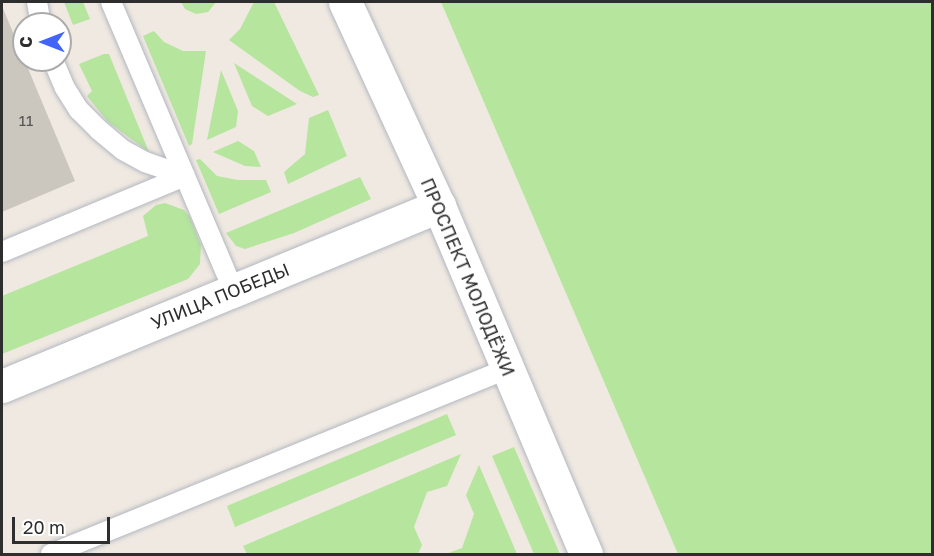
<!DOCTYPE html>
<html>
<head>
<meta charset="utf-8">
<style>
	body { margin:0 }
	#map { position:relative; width:934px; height:556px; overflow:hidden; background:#efe9e1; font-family:"Golos Text",sans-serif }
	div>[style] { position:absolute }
	.green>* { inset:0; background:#b6e59e }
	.building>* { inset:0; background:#cbc7bf }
	.roads { filter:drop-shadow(0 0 2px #b4b7c1) drop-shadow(0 0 2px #b4b7c1) }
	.service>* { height:20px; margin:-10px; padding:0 10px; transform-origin:10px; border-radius:10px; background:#fff }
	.minor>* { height:33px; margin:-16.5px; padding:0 16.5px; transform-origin:16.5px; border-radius:16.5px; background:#fff }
	.tertiary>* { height:33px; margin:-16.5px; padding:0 16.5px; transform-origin:16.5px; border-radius:16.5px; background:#fff }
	span { translate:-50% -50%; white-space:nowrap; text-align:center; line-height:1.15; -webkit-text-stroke:5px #fff; paint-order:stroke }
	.number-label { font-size:15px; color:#555452 }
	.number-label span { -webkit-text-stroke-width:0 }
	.street-label { font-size:18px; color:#2e2e2e }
	.frame { position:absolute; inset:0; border:3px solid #2e2e2e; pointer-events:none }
	.north { position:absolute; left:12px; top:12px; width:60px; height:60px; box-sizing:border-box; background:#fff; border:2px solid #ababab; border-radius:50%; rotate:270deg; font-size:16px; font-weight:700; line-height:24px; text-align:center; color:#2e2e2e }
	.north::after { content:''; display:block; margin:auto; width:21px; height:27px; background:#4264fb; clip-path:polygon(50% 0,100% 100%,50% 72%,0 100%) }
	.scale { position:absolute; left:12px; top:517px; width:98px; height:27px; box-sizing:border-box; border:3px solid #2e2e2e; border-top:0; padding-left:8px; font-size:18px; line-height:21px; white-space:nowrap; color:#2e2e2e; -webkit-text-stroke:4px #fff; paint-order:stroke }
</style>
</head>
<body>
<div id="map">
	<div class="green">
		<div style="clip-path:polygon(64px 2px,83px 2px,90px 19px,73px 25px)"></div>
		<div style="clip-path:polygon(181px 2px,216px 2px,208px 12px,196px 14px,185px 9px)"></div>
		<div style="clip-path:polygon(254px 2px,274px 2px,319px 95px,313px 97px,300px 91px,229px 40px,240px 29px)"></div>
		<div style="clip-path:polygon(441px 2px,932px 2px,932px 554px,678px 554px)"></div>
		<div style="clip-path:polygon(154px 31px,164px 42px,183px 51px,206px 51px,192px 144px,189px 146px,143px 36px)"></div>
		<div style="clip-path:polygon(104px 54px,109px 54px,149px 152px,108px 122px,87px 96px,92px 91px,79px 64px)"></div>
		<div style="clip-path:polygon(234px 63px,297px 104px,268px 116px,252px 106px)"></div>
		<div style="clip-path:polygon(221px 70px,238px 111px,236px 127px,207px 140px)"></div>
		<div style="clip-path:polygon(328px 110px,347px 156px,288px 184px,284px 172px,305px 154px,309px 118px)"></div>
		<div style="clip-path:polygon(238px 141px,254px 151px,261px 167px,245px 166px,213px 152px)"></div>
		<div style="clip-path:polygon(200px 159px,217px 176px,238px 180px,266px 180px,271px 192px,219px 214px,196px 160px)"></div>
		<div style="clip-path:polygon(360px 177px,371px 199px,294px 233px,245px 249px,236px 246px,226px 233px)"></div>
		<div style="clip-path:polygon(165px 203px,184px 210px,190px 217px,201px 245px,200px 264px,188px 279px,2px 354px,2px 296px,148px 236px,143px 216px,156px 205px)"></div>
		<div style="clip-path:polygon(447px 414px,456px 435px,235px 527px,227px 506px)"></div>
		<div style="clip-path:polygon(514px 447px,560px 554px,534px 554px,492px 456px)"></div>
		<div style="clip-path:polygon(461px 454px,447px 486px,427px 492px,414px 527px,422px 545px,418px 554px,247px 554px,243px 546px)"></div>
		<div style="clip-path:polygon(479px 465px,517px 554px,446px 554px,462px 548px,474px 514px,466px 495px)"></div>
	</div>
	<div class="building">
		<div style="clip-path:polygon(2px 6px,75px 181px,2px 212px)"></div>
	</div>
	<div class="roads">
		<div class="service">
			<div style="left:37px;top:2px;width:22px;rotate:80deg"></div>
			<div style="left:111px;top:2px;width:313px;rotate:67deg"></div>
			<div style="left:53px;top:60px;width:30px;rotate:67deg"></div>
			<div style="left:65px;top:88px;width:26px;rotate:58deg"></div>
			<div style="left:79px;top:110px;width:28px;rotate:45deg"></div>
			<div style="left:99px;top:130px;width:31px;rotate:40deg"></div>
			<div style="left:123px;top:150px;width:25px;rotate:29deg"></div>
			<div style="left:145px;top:162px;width:42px;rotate:19.3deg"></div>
			<div style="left:2px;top:252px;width:198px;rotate:-22.6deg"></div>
			<div style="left:51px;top:554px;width:493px;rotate:-22.1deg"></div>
		</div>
		<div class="minor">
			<div style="left:2px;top:386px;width:473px;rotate:-22.4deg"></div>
		</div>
		<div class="tertiary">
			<div style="left:345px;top:2px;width:225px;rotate:65.3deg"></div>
			<div style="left:439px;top:206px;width:378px;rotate:67.1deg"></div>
		</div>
	</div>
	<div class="number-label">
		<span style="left:26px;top:121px">11</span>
	</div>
	<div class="street-label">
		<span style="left:468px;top:277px;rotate:67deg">ПРОСПЕКТ МОЛОДЁЖИ</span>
		<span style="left:220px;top:296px;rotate:-22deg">УЛИЦА ПОБЕДЫ</span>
	</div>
	<div class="frame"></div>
	<div class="north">С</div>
	<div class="scale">20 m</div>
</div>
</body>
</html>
